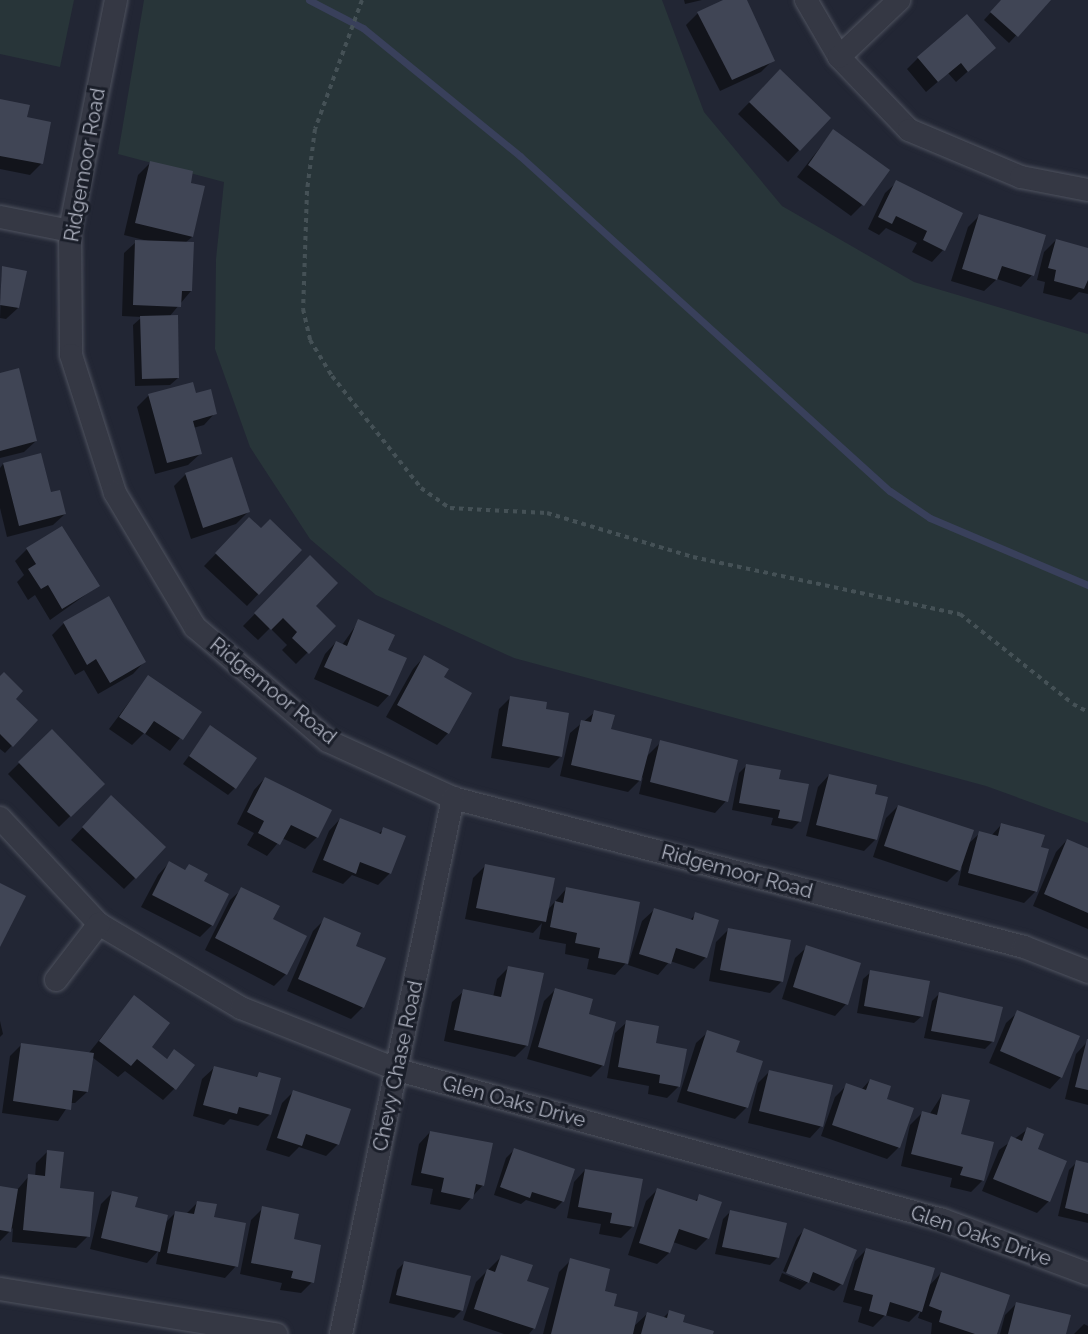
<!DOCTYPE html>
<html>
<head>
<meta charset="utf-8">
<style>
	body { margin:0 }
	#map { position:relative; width:1088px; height:1334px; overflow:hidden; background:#222634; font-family:Raleway,sans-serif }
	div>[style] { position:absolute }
	.green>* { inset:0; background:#283539 }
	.shadow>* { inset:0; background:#0007 }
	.stream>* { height:7px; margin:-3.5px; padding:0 3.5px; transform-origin:3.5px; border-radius:3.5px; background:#39405b }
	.building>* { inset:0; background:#404555 }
	.path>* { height:4px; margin-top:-2px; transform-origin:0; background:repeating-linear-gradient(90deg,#455156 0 4.5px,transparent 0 9px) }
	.roads { filter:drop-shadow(0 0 2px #4f535f) drop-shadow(0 0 2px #4f535f) }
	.street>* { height:22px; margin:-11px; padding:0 11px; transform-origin:11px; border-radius:11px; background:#353844 }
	span { translate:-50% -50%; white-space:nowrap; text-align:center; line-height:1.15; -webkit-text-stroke:6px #1a1e29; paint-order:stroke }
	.street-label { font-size:20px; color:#afb3c1 }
</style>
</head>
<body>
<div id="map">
	<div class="green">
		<div style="clip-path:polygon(0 0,74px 0,60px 67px,0 54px)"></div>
		<div style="clip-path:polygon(144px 0,662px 0,704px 112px,782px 206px,914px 282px,1088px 334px,1088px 823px,986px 786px,514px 658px,376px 595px,310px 539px,250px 447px,215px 349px,216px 259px,224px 182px,118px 154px)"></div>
	</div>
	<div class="shadow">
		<div style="clip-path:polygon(684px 0,702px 0,685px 4px)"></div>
		<div style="clip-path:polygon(726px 0,745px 0,773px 60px,761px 72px,720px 91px,686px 25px,698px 13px)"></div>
		<div style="clip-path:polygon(1002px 0,1049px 0,1009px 43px,984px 20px)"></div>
		<div style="clip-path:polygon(994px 48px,956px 82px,948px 73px,926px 92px,907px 69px,918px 58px)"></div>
		<div style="clip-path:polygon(768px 83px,799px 150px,788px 162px,738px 114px)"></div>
		<div style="clip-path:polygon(0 101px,25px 118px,41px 164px,30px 175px,0 169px)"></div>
		<div style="clip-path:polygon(833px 131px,862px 205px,851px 216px,797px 177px)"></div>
		<div style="clip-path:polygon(150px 163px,189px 184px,192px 237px,185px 243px,191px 291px,169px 317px,178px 378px,170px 385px,135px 386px,133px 325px,142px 317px,122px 316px,124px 253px,136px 242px,148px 241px,124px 235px,138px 175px)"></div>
		<div style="clip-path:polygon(897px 182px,943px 250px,932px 262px,912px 252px,917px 243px,886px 228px,879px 235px,868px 229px,885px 193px)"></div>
		<div style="clip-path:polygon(980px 215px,1032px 275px,1021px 287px,997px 279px,984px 291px,951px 281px,968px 227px)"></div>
		<div style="clip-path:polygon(1056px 240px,1088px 249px,1088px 294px,1079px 292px,1071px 300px,1043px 293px,1045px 282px,1037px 280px,1044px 252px)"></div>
		<div style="clip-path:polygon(2px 268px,18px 308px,6px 319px,0 318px)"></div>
		<div style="clip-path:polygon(0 375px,36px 441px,24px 452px,0 458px)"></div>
		<div style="clip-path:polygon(149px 395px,195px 395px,215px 413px,204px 425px,193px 428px,200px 454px,188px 465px,155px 474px,137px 407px)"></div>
		<div style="clip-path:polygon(3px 464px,50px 494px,65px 514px,53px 525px,7px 537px,0 508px,0 468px)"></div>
		<div style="clip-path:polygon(186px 474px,248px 512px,236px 524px,191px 539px,174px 486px)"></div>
		<div style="clip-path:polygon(260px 530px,300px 550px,247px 606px,204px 566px,238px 531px)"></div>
		<div style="clip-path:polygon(27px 549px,98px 586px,50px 620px,35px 595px,28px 600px,17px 582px,24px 575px,15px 561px)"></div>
		<div style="clip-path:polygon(310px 558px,314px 606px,334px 626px,296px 664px,282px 650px,287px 645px,270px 628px,258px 640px,243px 626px)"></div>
		<div style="clip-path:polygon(359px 621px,386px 650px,389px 695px,378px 707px,314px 679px,325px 654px,336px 642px,342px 645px)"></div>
		<div style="clip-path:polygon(64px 623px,144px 662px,133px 674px,98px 694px,84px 670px,75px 675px,52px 635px)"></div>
		<div style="clip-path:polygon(424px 657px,442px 678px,448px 733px,437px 745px,386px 717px,413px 669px)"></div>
		<div style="clip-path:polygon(148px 677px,200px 712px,170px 751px,144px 733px,132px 745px,109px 729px)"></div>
		<div style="clip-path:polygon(0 678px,14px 699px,36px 720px,5px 753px,0 749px)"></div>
		<div style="clip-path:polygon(510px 698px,544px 711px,561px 756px,549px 768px,491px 758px,499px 709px)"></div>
		<div style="clip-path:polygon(595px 712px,610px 731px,646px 757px,661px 742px,726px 801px,715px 813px,639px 794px,643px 777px,628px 792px,560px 776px,570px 733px)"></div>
		<div style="clip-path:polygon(210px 727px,235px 788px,228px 795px,183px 764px)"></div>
		<div style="clip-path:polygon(52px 731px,103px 784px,59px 827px,8px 774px)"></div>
		<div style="clip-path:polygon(747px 765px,777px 780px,800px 821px,792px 829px,771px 825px,773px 818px,732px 810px,739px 773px)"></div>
		<div style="clip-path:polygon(829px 775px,876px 839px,864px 851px,806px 836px,818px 787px)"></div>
		<div style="clip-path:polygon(265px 778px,317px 837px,305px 849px,282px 838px,267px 856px,247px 845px,254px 833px,237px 824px,254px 790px)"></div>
		<div style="clip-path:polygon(898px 806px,967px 845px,980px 833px,991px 836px,1001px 825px,1040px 848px,1036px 891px,1024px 903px,958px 885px,962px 867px,947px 882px,873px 857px,886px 818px)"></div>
		<div style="clip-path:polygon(100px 809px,135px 878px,124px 889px,71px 840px)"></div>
		<div style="clip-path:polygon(340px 819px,378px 834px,384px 829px,390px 873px,378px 885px,352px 875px,343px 884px,312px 872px,329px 831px)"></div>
		<div style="clip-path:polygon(1067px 840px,1088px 849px,1088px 929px,1033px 906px,1056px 852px)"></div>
		<div style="clip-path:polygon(169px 863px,184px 871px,189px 866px,202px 882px,212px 925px,200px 937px,141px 907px,158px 875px)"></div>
		<div style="clip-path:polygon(485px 866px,546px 912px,566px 889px,626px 963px,615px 975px,587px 969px,589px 959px,565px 954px,566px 944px,539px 939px,542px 923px,533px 933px,465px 919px,473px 878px)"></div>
		<div style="clip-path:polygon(242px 889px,271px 920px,286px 974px,274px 986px,205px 950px,230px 900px)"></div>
		<div style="clip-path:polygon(654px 910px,689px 921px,696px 914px,706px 957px,694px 969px,670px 961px,658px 975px,628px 965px,642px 921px)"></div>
		<div style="clip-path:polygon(325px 919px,354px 946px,363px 1007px,351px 1019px,287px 991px,313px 931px)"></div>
		<div style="clip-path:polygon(728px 930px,782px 981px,770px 993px,709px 981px,716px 942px)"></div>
		<div style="clip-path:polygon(807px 947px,846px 1004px,835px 1016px,782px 999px,795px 958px)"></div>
		<div style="clip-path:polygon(509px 967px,527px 1045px,515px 1057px,444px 1041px,452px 1002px,464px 991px,493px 997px,497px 979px)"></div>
		<div style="clip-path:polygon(871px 972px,922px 1016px,914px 1023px,857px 1013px,863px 979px)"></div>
		<div style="clip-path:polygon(555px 990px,587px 1015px,603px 1065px,591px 1077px,527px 1059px,544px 1001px)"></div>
		<div style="clip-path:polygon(940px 993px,993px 1041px,985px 1049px,924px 1038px,932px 1001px)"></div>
		<div style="clip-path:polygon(134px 997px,150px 1047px,166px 1060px,174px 1051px,174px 1089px,163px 1100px,125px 1071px,118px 1077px,92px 1057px,87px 1092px,75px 1103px,70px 1103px,58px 1121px,2px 1113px,10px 1056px,22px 1044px,88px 1054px)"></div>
		<div style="clip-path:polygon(1018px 1012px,1061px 1077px,1050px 1089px,989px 1063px,1006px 1023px)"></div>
		<div style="clip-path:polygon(0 1021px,3px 1034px,0 1037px)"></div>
		<div style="clip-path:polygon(627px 1022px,654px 1044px,679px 1086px,667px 1098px,648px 1094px,649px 1086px,607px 1078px,615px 1033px)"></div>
		<div style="clip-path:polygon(708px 1032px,735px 1053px,747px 1107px,735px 1119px,677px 1102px,696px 1043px)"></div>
		<div style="clip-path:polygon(1087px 1042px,1088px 1042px,1088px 1105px,1065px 1099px,1076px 1054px)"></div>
		<div style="clip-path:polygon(214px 1068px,255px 1078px,259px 1074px,270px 1114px,258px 1126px,230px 1119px,224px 1125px,193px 1116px,202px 1079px)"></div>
		<div style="clip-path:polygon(769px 1072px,821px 1126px,810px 1138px,748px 1123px,758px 1083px)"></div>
		<div style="clip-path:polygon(870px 1080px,885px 1100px,912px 1109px,898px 1148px,887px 1159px,821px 1136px,835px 1097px,847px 1085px,861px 1090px)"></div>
		<div style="clip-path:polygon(293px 1092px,338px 1144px,326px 1156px,299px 1147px,289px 1157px,266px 1150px,282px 1103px)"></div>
		<div style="clip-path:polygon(942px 1095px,983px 1180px,971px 1192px,950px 1187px,952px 1178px,901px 1166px,910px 1125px,922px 1113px,929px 1115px)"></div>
		<div style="clip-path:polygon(1028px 1129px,1049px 1201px,1037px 1213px,982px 1191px,999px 1150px)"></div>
		<div style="clip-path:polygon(430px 1132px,483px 1185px,460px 1210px,430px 1204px,433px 1189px,411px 1185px,419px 1144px)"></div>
		<div style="clip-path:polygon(514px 1150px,573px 1170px,562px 1202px,555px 1209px,526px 1200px,521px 1204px,494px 1195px,506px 1158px)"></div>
		<div style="clip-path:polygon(48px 1151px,58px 1190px,88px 1236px,76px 1248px,12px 1242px,13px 1228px,0 1241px,0 1188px,17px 1190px,29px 1176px,35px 1177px,36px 1163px)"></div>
		<div style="clip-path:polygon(1077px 1162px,1088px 1165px,1088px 1223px,1058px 1216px,1069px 1170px)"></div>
		<div style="clip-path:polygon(585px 1170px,633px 1226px,621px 1238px,599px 1234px,601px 1224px,567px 1218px,574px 1182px)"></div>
		<div style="clip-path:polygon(658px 1189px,694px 1202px,700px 1196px,708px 1238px,696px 1250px,673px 1242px,669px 1253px,657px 1264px,628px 1255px,646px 1201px)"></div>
		<div style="clip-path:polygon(113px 1192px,133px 1208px,165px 1223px,176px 1212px,186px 1214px,198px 1202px,212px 1218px,236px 1266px,225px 1278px,156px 1264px,159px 1250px,147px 1263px,90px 1249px,101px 1204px)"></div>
		<div style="clip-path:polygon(263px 1208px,292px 1241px,312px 1282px,301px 1293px,280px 1290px,282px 1283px,240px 1274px,251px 1220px)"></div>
		<div style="clip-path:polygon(730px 1212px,778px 1257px,770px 1265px,715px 1254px,723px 1219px)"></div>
		<div style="clip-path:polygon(804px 1230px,841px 1284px,834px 1291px,808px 1281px,808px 1282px,800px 1290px,779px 1281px,782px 1273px,806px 1283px,783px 1271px,797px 1238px)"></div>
		<div style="clip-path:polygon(867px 1249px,928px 1287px,941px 1273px,995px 1334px,931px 1334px,932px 1323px,918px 1318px,921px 1310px,909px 1322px,885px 1315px,873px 1327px,858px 1322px,862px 1307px,843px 1302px,855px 1261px)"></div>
		<div style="clip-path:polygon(501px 1257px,525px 1282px,534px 1328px,529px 1334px,504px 1334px,463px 1320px,476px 1282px)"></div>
		<div style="clip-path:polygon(571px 1260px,632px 1328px,647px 1314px,663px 1318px,669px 1312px,681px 1323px,712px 1334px,543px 1334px,559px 1272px)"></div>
		<div style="clip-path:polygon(405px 1262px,462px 1310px,454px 1318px,389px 1303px,397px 1270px)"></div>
		<div style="clip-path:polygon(1017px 1303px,1065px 1334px,1000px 1334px,1005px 1315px)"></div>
		<div style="clip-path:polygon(1084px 1324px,1088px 1326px,1088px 1334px,1074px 1334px)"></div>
	</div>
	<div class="stream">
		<div style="left:309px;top:0;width:61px;rotate:27.4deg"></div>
		<div style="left:363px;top:28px;width:203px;rotate:39.2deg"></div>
		<div style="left:520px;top:156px;width:499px;rotate:42.2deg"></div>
		<div style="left:890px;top:491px;width:48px;rotate:34deg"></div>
		<div style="left:930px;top:518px;width:172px;rotate:23deg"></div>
	</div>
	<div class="building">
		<div style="clip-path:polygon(723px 0,747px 0,775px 61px,732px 80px,697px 12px)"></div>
		<div style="clip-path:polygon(1001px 0,1051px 0,1018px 37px,990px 12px)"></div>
		<div style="clip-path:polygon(967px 14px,996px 48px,968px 72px,961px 63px,938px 82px,917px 57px)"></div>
		<div style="clip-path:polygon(780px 69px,831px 118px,800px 151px,749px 102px)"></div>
		<div style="clip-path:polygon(0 99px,30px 105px,27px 117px,51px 122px,43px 164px,0 156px)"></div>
		<div style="clip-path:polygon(833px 129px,890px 170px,864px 206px,808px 165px)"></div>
		<div style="clip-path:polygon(150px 161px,193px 171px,191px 183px,205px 186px,193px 237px,135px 223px)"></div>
		<div style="clip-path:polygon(896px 180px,963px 213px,945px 251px,923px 240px,927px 231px,896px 216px,892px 224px,878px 217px)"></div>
		<div style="clip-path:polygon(979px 214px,1046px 235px,1034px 276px,1002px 266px,997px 280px,962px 269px)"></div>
		<div style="clip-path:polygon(1056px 239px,1088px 248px,1088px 280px,1084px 289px,1054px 281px,1056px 270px,1048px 268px)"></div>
		<div style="clip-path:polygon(135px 240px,194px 242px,192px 291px,182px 291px,181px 307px,133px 305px)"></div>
		<div style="clip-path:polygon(2px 266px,27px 271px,19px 308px,0 305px)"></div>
		<div style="clip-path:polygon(178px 315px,179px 378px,142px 379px,140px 316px)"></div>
		<div style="clip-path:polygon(19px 368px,37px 441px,0 451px,0 373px)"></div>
		<div style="clip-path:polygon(193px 382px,196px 393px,211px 389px,217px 414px,193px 421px,202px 454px,167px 463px,148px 394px)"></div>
		<div style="clip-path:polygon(41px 453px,51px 492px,60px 490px,66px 514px,19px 526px,3px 463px)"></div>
		<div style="clip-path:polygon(232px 457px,250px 512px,203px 528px,185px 473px)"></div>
		<div style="clip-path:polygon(249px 517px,261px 528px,270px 519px,302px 550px,259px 595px,215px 553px)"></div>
		<div style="clip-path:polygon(62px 526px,100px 586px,62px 609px,48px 585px,41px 589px,28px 569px,36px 564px,26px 548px)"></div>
		<div style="clip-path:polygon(310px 555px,338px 583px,316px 606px,336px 626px,309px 654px,292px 638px,297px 632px,283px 618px,271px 630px,254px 613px)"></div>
		<div style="clip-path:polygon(109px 596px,146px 662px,110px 683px,96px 659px,87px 665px,63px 622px)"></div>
		<div style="clip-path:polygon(358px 619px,395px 635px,388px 650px,407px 658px,390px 696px,324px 667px,336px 641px,347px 646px)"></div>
		<div style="clip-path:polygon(424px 655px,449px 669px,444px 677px,472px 693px,449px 734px,397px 705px)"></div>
		<div style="clip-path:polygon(4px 672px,23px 691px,16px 699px,38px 720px,13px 747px,0 734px,0 676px)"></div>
		<div style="clip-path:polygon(148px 675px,202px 712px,183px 740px,154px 721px,145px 734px,119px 717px)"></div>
		<div style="clip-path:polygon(510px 696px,547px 702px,546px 709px,569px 713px,562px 757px,502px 746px)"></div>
		<div style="clip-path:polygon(594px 710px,615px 715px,611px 729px,652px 739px,641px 781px,571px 765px,581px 720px,591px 722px)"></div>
		<div style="clip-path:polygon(210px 725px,257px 758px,236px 789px,189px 756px)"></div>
		<div style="clip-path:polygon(52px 729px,105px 784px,71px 817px,18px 762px)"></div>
		<div style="clip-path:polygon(660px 740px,738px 760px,728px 802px,650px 782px)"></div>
		<div style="clip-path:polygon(746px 764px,781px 770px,779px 779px,809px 784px,801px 822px,778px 818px,780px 810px,739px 803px)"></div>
		<div style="clip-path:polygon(829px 774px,877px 785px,875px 794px,888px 797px,877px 840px,816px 825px)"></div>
		<div style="clip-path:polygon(265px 777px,332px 810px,318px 838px,291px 825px,280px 845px,258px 833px,264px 821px,247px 812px)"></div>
		<div style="clip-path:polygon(111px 795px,166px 847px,136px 879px,82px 827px)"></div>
		<div style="clip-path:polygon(898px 805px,974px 830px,960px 871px,884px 846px)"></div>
		<div style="clip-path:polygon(340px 818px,381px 834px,383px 827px,406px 836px,391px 874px,360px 862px,356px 874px,323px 860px)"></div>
		<div style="clip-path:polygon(1001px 823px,1045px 835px,1041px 847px,1049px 849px,1037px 892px,968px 873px,979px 831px,998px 836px)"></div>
		<div style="clip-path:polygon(1067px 839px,1088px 848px,1088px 913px,1044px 894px)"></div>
		<div style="clip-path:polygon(169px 861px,185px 870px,189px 864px,208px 874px,204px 881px,229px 894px,213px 926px,152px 895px)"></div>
		<div style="clip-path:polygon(485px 864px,555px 878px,546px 922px,476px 908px)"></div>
		<div style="clip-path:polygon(0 883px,26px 896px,0 947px)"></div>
		<div style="clip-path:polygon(241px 887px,280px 906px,273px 919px,307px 936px,287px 975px,215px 938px)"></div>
		<div style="clip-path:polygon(566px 887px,640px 902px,628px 964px,598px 958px,600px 948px,575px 943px,577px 933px,550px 927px,555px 901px,563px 903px)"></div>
		<div style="clip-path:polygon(654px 908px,693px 920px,695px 912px,719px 920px,707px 958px,676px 948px,671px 964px,639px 954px)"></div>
		<div style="clip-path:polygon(324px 917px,361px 933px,356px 946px,386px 958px,364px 1008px,298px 979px)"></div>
		<div style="clip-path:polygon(728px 928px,791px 940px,783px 982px,720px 970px)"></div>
		<div style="clip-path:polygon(806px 945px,861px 963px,848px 1005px,793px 987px)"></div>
		<div style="clip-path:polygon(508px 966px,544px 973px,528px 1046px,454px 1030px,463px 989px,501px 997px)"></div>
		<div style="clip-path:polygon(870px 970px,930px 981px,923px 1017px,864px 1006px)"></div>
		<div style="clip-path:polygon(555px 988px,593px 999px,589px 1014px,616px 1022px,604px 1066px,538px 1047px)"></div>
		<div style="clip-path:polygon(939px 992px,1003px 1007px,994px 1042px,931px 1031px)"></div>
		<div style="clip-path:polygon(134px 995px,170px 1023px,152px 1047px,167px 1059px,174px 1049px,195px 1065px,176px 1090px,137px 1059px,131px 1066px,99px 1041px)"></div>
		<div style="clip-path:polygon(1017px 1010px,1080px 1036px,1062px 1078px,1000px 1051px)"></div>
		<div style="clip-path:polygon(626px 1020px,659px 1026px,656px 1043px,687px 1049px,680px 1087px,659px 1083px,660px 1075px,618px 1067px)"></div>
		<div style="clip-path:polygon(707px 1030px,740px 1041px,736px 1052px,763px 1061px,748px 1108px,687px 1091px)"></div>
		<div style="clip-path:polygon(1087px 1039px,1088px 1039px,1088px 1090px,1075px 1087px)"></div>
		<div style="clip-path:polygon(21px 1043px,94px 1053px,88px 1092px,73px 1090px,71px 1110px,13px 1101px)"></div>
		<div style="clip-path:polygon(214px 1066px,257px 1077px,259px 1072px,281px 1078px,271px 1115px,239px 1107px,237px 1114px,203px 1105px)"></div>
		<div style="clip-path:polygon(769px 1070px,833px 1085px,823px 1127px,759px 1111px)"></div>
		<div style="clip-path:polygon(870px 1079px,891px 1086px,887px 1099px,914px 1108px,900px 1148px,832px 1125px,846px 1083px,866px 1090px)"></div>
		<div style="clip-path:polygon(293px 1090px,351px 1109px,339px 1145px,306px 1134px,302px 1146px,277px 1138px)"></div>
		<div style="clip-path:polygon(942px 1094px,970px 1100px,961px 1134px,994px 1142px,984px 1181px,960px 1175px,963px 1167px,911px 1154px,922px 1111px,937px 1115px)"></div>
		<div style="clip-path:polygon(1027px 1127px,1044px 1134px,1038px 1149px,1067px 1161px,1050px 1202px,993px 1179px,1011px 1136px,1022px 1141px)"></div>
		<div style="clip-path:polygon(430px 1131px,493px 1143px,484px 1186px,476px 1184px,473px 1199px,441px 1192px,444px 1178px,421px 1173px)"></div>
		<div style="clip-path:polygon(514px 1148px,575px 1169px,564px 1202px,532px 1192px,530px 1198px,500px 1187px)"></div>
		<div style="clip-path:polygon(47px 1150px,64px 1152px,60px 1188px,94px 1192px,90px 1237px,23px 1230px,28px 1174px,45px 1176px)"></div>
		<div style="clip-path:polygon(1076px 1160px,1088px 1163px,1088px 1214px,1065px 1208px)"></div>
		<div style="clip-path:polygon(585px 1169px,643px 1179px,634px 1227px,610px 1223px,612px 1213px,578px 1207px)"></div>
		<div style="clip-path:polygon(0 1186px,18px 1189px,11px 1232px,0 1230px)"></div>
		<div style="clip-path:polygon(657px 1188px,697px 1201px,699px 1194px,722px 1202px,709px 1239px,679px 1229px,670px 1253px,639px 1243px)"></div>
		<div style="clip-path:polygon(112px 1191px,138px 1197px,135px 1207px,168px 1215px,160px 1252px,101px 1238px)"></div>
		<div style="clip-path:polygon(197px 1201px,217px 1204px,214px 1217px,246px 1223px,238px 1267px,167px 1253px,175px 1211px,194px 1214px)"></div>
		<div style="clip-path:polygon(262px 1206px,299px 1214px,294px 1239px,321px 1245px,314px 1283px,291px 1278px,293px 1271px,251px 1263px)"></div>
		<div style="clip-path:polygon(730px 1210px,787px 1223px,779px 1258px,722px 1247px)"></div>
		<div style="clip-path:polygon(804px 1228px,857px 1250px,843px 1285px,813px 1272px,809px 1283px,786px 1273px)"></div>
		<div style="clip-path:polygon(866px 1248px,935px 1268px,922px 1312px,890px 1302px,886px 1316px,869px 1311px,873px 1295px,854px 1290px)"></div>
		<div style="clip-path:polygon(501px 1255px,533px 1265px,527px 1281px,549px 1288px,535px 1329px,474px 1309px,487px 1269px,495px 1272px)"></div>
		<div style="clip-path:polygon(570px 1258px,610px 1269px,605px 1291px,617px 1294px,614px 1306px,638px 1312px,633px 1334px,551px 1334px)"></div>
		<div style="clip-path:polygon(404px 1261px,471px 1276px,463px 1311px,396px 1295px)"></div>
		<div style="clip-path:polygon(941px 1272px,1010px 1295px,997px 1334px,975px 1334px,939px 1322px,942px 1311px,929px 1306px)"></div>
		<div style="clip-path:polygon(1016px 1302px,1071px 1315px,1066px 1334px,1008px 1334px)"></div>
		<div style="clip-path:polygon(669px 1310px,685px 1315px,683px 1322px,714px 1331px,713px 1334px,641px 1334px,647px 1312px,667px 1318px)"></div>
	</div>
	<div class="path">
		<div style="left:362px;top:0;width:137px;rotate:110deg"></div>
		<div style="left:315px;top:129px;width:63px;rotate:97.4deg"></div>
		<div style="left:307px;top:191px;width:118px;rotate:91.9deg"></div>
		<div style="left:303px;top:309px;width:32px;rotate:77deg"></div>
		<div style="left:310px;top:340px;width:42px;rotate:58.6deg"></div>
		<div style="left:332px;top:376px;width:143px;rotate:51.5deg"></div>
		<div style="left:421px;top:488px;width:35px;rotate:35deg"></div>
		<div style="left:450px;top:508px;width:97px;rotate:3deg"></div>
		<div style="left:547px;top:513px;width:152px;rotate:16.8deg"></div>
		<div style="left:693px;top:557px;width:273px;rotate:12.1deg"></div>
		<div style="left:960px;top:614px;width:144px;rotate:38.5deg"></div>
		<div style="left:1073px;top:704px;width:17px;rotate:28deg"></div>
	</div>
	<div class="roads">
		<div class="street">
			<div style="left:116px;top:0;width:236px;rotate:101.3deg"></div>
			<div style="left:70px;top:231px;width:124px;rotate:89.5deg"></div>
			<div style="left:71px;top:355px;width:145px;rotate:72.3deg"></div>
			<div style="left:115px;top:493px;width:156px;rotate:59.2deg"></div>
			<div style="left:195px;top:627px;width:175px;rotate:40.6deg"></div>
			<div style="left:328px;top:741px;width:137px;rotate:24.5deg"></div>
			<div style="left:453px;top:798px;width:590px;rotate:14.62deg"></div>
			<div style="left:1024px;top:947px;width:69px;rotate:21.3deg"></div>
			<div style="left:806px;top:0;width:66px;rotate:59.9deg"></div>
			<div style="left:839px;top:57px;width:101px;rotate:46.2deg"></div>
			<div style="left:909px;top:130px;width:121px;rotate:22.8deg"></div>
			<div style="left:1021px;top:177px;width:68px;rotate:11deg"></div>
			<div style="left:839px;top:57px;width:83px;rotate:-43.5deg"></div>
			<div style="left:0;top:217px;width:71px;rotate:11.3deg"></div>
			<div style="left:0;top:818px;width:145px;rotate:47deg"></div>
			<div style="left:99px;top:924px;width:165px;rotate:30.6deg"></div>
			<div style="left:241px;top:1008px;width:169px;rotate:21.5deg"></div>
			<div style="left:398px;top:1070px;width:565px;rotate:15.39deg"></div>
			<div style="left:943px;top:1220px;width:155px;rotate:20.4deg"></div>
			<div style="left:56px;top:980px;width:71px;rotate:-52.5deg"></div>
			<div style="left:0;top:1289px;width:280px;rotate:9.3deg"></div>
			<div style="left:341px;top:1334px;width:548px;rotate:-78.2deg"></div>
		</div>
	</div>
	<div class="street-label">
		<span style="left:85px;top:165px;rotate:-80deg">Ridgemoor Road</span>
		<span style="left:273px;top:691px;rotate:39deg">Ridgemoor Road</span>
		<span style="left:737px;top:872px;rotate:15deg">Ridgemoor Road</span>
		<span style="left:398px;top:1066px;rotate:-78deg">Chevy Chase Road</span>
		<span style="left:514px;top:1102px;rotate:15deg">Glen Oaks Drive</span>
		<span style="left:981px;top:1236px;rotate:19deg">Glen Oaks Drive</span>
	</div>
</div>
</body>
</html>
